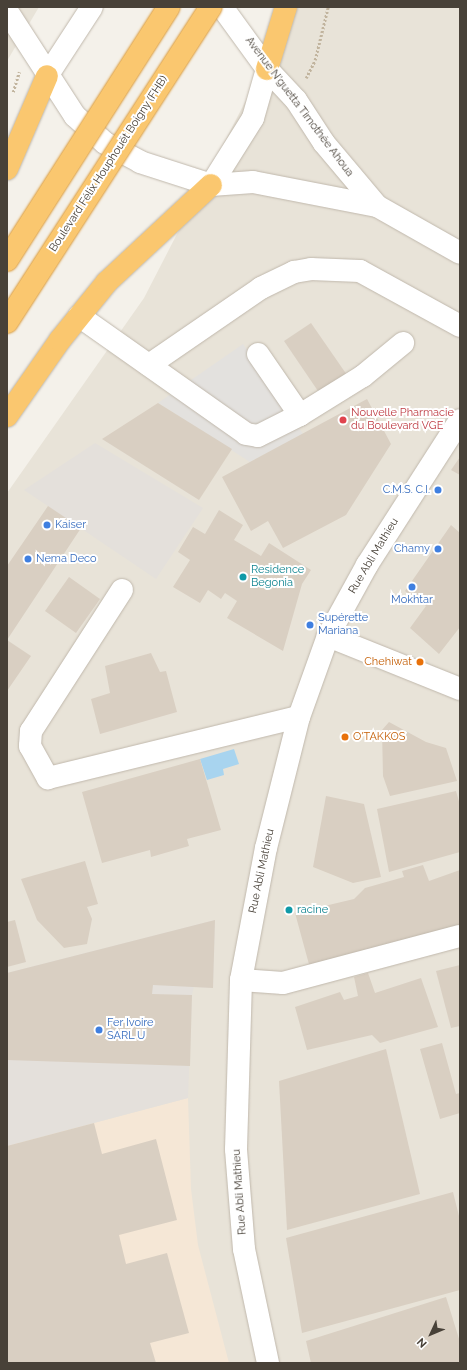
<!DOCTYPE html>
<html>
<head>
<meta charset="utf-8">
<style>
	body { margin:0 }
	#map { position:relative; width:467px; height:1370px; overflow:hidden; background:#f4f1ea; font-family:Raleway,sans-serif }
	div>[style] { position:absolute }
	.residential>* { inset:0; background:#e8e3d8 }
	.commercial>* { inset:0; background:#f5e7d6 }
	.industrial>* { inset:0; background:#e4e0db }
	.parking>* { inset:0; background:#e3e1de }
	.water>* { inset:0; background:#a8d4ef }
	.building>* { inset:0; background:#d9cfc2 }
	.path>* { height:2.5px; margin-top:-1.25px; transform-origin:0; background:repeating-linear-gradient(90deg,#c1b49e 0 2px,transparent 0 4px) }
	.roads { filter:drop-shadow(0 0 1px #c0b8ac) drop-shadow(0 0 1px #c0b8ac) }
	.minor>* { height:22px; margin:-11px; padding:0 11px; transform-origin:11px; border-radius:11px; background:#fff }
	.highway>* { height:22px; margin:-11px; padding:0 11px; transform-origin:11px; border-radius:11px; background:#fac76f }
	.bridges { filter:drop-shadow(0 0 1px #da9c3e) drop-shadow(0 0 1px #da9c3e) }
	.highway-bridge>* { height:22px; margin:-11px; padding:0 11px; transform-origin:11px; border-radius:11px; background:#fac76f }
	.dots>* { width:11px; height:11px; translate:-50% -50%; box-sizing:border-box; border:2px solid #fff; border-radius:50% }
	span { translate:-50% -50%; white-space:nowrap; text-align:center; line-height:1.15; -webkit-text-stroke:4px #fff; paint-order:stroke }
	.street-label { font-size:11px; color:#484138 }
	.health-label { font-size:11px; color:#be3a42 }
	.left { translate:0 -50%; text-align:left }
	.shop-label { font-size:11px; color:#366cbe }
	.right { translate:-100% -50%; text-align:right }
	.culture-label { font-size:11px; color:#0d838f }
	.food-label { font-size:11px; color:#c56008 }
	.frame { position:absolute; inset:0; border:8px solid #484138; pointer-events:none }
	.north { position:absolute; left:411px; top:1314px; width:40px; height:40px; -webkit-text-stroke:3px #fff; paint-order:stroke; rotate:226deg; font-size:11px; font-weight:700; line-height:16px; text-align:center; color:#484138 }
	.north::after { content:''; display:block; margin:auto; width:14px; height:18px; background:#484138; clip-path:polygon(50% 0,100% 100%,50% 72%,0 100%) }
</style>
</head>
<body>
<div id="map">
	<div class="residential">
		<div style="clip-path:polygon(7px 7px,39px 7px,7px 61px)"></div>
		<div style="clip-path:polygon(294px 7px,460px 7px,460px 1363px,7px 1363px,7px 493px,144px 298px)"></div>
	</div>
	<div class="commercial">
		<div style="clip-path:polygon(188px 1098px,191px 1189px,198px 1245px,229px 1363px,7px 1363px,7px 1146px)"></div>
	</div>
	<div class="industrial">
		<div style="clip-path:polygon(95px 443px,203px 508px,156px 579px,24px 490px)"></div>
		<div style="clip-path:polygon(215px 920px,213px 988px,194px 987px,192px 995px,188px 1098px,7px 1146px,7px 973px)"></div>
	</div>
	<div class="parking">
		<div style="clip-path:polygon(243px 344px,303px 434px,250px 462px,158px 403px)"></div>
	</div>
	<div class="water">
		<div style="clip-path:polygon(234px 749px,239px 764px,223px 769px,224px 775px,207px 780px,200px 759px)"></div>
	</div>
	<div class="building">
		<div style="clip-path:polygon(311px 323px,347px 375px,320px 394px,284px 341px)"></div>
		<div style="clip-path:polygon(367px 399px,391px 444px,346px 515px,283px 548px,268px 521px,251px 531px,222px 477px)"></div>
		<div style="clip-path:polygon(158px 403px,232px 449px,199px 500px,102px 439px)"></div>
		<div style="clip-path:polygon(460px 457px,460px 475px,451px 470px)"></div>
		<div style="clip-path:polygon(48px 506px,81px 528px,7px 640px,31px 656px,7px 691px,7px 566px)"></div>
		<div style="clip-path:polygon(219px 510px,243px 525px,234px 540px,261px 556px,269px 543px,311px 570px,302px 584px,283px 651px,227px 618px,237px 601px,225px 593px,221px 599px,208px 590px,200px 603px,173px 587px,190px 560px,178px 552px,193px 527px,205px 534px)"></div>
		<div style="clip-path:polygon(451px 525px,460px 533px,460px 627px,439px 654px,410px 628px,426px 606px,405px 591px)"></div>
		<div style="clip-path:polygon(69px 577px,100px 599px,76px 633px,45px 611px)"></div>
		<div style="clip-path:polygon(151px 653px,160px 672px,166px 671px,177px 712px,100px 734px,91px 699px,110px 693px,105px 666px)"></div>
		<div style="clip-path:polygon(389px 722px,426px 742px,446px 748px,457px 781px,390px 796px,383px 776px,382px 730px)"></div>
		<div style="clip-path:polygon(200px 759px,221px 830px,187px 839px,189px 846px,151px 857px,150px 850px,102px 863px,82px 792px)"></div>
		<div style="clip-path:polygon(456px 791px,460px 805px,460px 852px,389px 872px,377px 809px)"></div>
		<div style="clip-path:polygon(326px 796px,364px 804px,381px 877px,353px 883px,313px 867px)"></div>
		<div style="clip-path:polygon(85px 861px,98px 904px,87px 907px,92px 919px,87px 944px,64px 948px,37px 920px,21px 879px)"></div>
		<div style="clip-path:polygon(423px 865px,429px 881px,460px 870px,460px 929px,310px 968px,295px 913px,354px 899px,365px 888px,404px 877px,402px 871px)"></div>
		<div style="clip-path:polygon(15px 920px,26px 962px,7px 967px,7px 922px)"></div>
		<div style="clip-path:polygon(215px 920px,213px 988px,153px 985px,152px 994px,192px 995px,190px 1066px,7px 1060px,7px 973px)"></div>
		<div style="clip-path:polygon(460px 965px,460px 1026px,451px 1028px,436px 971px)"></div>
		<div style="clip-path:polygon(368px 973px,375px 993px,421px 978px,438px 1027px,380px 1043px,372px 1035px,307px 1050px,295px 1007px,340px 992px,344px 1000px,358px 996px,354px 977px)"></div>
		<div style="clip-path:polygon(442px 1043px,456px 1094px,460px 1093px,460px 1113px,440px 1119px,420px 1049px)"></div>
		<div style="clip-path:polygon(386px 1049px,420px 1194px,287px 1230px,279px 1081px)"></div>
		<div style="clip-path:polygon(94px 1123px,102px 1154px,156px 1139px,177px 1220px,119px 1235px,126px 1264px,167px 1253px,189px 1333px,150px 1343px,156px 1363px,7px 1363px,7px 1146px)"></div>
		<div style="clip-path:polygon(453px 1192px,460px 1220px,460px 1290px,302px 1333px,286px 1238px)"></div>
		<div style="clip-path:polygon(446px 1297px,460px 1342px,460px 1363px,311px 1363px,306px 1341px)"></div>
	</div>
	<div class="path">
		<div style="left:306px;top:78px;width:20px;rotate:-63deg"></div>
		<div style="left:315px;top:60px;width:55px;rotate:-76.2deg"></div>
		<div style="left:13px;top:92px;width:21px;rotate:-73deg"></div>
	</div>
	<div class="roads">
		<div class="minor">
			<div style="left:222px;top:7px;width:77px;rotate:54deg"></div>
			<div style="left:267px;top:69px;width:42px;rotate:46.9deg"></div>
			<div style="left:296px;top:100px;width:51px;rotate:56.9deg"></div>
			<div style="left:324px;top:143px;width:82px;rotate:49.9deg"></div>
			<div style="left:377px;top:206px;width:95px;rotate:29.5deg"></div>
			<div style="left:7px;top:11px;width:125px;rotate:57.1deg"></div>
			<div style="left:75px;top:116px;width:40px;rotate:42deg"></div>
			<div style="left:105px;top:143px;width:40px;rotate:28deg"></div>
			<div style="left:140px;top:162px;width:75px;rotate:17.9deg"></div>
			<div style="left:211px;top:185px;width:42px;rotate:-4.1deg"></div>
			<div style="left:253px;top:182px;width:126px;rotate:11deg"></div>
			<div style="left:47px;top:76px;width:82px;rotate:-56.9deg"></div>
			<div style="left:211px;top:185px;width:79px;rotate:-57.9deg"></div>
			<div style="left:253px;top:118px;width:51px;rotate:-74.1deg"></div>
			<div style="left:79px;top:316px;width:204px;rotate:35.2deg"></div>
			<div style="left:246px;top:434px;width:12px;rotate:9deg"></div>
			<div style="left:258px;top:436px;width:47px;rotate:-26.6deg"></div>
			<div style="left:300px;top:415px;width:74px;rotate:-31.8deg"></div>
			<div style="left:363px;top:376px;width:52px;rotate:-39.5deg"></div>
			<div style="left:258px;top:354px;width:74px;rotate:55.5deg"></div>
			<div style="left:149px;top:365px;width:136px;rotate:-34.5deg"></div>
			<div style="left:261px;top:288px;width:37px;rotate:-26deg"></div>
			<div style="left:294px;top:272px;width:17px;rotate:-10deg"></div>
			<div style="left:311px;top:269px;width:49px;rotate:2.3deg"></div>
			<div style="left:360px;top:271px;width:114px;rotate:28.8deg"></div>
			<div style="left:122px;top:590px;width:168px;rotate:122.8deg"></div>
			<div style="left:31px;top:731px;width:15px;rotate:94deg"></div>
			<div style="left:30px;top:746px;width:37px;rotate:61deg"></div>
			<div style="left:48px;top:778px;width:258px;rotate:-13.7deg"></div>
			<div style="left:328px;top:636px;width:142px;rotate:21.9deg"></div>
			<div style="left:241px;top:980px;width:42px;rotate:4.1deg"></div>
			<div style="left:283px;top:983px;width:183px;rotate:-14.9deg"></div>
			<div style="left:268px;top:1363px;width:116px;rotate:-101.9deg"></div>
			<div style="left:244px;top:1249px;width:100px;rotate:-94.6deg"></div>
			<div style="left:236px;top:1149px;width:169px;rotate:-88.3deg"></div>
			<div style="left:241px;top:980px;width:134px;rotate:-79.3deg"></div>
			<div style="left:266px;top:848px;width:135px;rotate:-75.9deg"></div>
			<div style="left:299px;top:717px;width:86px;rotate:-70.3deg"></div>
			<div style="left:328px;top:636px;width:81px;rotate:-61.2deg"></div>
			<div style="left:367px;top:565px;width:172px;rotate:-57.3deg"></div>
		</div>
		<div class="highway">
			<div style="left:267px;top:69px;width:65px;rotate:-73deg"></div>
			<div style="left:7px;top:169px;width:101px;rotate:-66.7deg"></div>
			<div style="left:7px;top:416px;width:93px;rotate:-55.1deg"></div>
			<div style="left:60px;top:340px;width:75px;rotate:-51deg"></div>
			<div style="left:107px;top:282px;width:142px;rotate:-43deg"></div>
		</div>
	</div>
	<div class="bridges">
		<div class="highway-bridge">
			<div style="left:7px;top:260px;width:300px;rotate:-57.4deg"></div>
			<div style="left:7px;top:322px;width:375px;rotate:-57.1deg"></div>
		</div>
	</div>
	<div class="dots">
		<div style="left:343px;top:420px;background:#e0444e"></div>
		<div style="left:438px;top:490px;background:#3f7fe0"></div>
		<div style="left:47px;top:525px;background:#3f7fe0"></div>
		<div style="left:438px;top:549px;background:#3f7fe0"></div>
		<div style="left:28px;top:559px;background:#3f7fe0"></div>
		<div style="left:243px;top:577px;background:#0f9aa8"></div>
		<div style="left:412px;top:587px;background:#3f7fe0"></div>
		<div style="left:310px;top:625px;background:#3f7fe0"></div>
		<div style="left:420px;top:662px;background:#e8710a"></div>
		<div style="left:345px;top:737px;background:#e8710a"></div>
		<div style="left:289px;top:910px;background:#0f9aa8"></div>
		<div style="left:99px;top:1030px;background:#3f7fe0"></div>
	</div>
	<div class="street-label">
		<span style="left:299px;top:107px;rotate:53deg">Avenue N'guetta Timothée Ahoua</span>
		<span style="left:109px;top:164px;rotate:-57deg">Boulevard Félix Houphouët Boigny (FHB)</span>
		<span style="left:374px;top:556px;rotate:-59deg">Rue Abli Mathieu</span>
		<span style="left:262px;top:871px;rotate:-78deg">Rue Abli Mathieu</span>
		<span style="left:240px;top:1192px;rotate:-94deg">Rue Abli Mathieu</span>
	</div>
	<div class="health-label">
		<span class="left" style="left:351px;top:420px">Nouvelle Pharmacie<br>du Boulevard VGE</span>
	</div>
	<div class="shop-label">
		<span class="right" style="left:430px;top:490px">C.M.S. C.I.</span>
		<span class="left" style="left:55px;top:525px">Kaiser</span>
		<span class="right" style="left:430px;top:549px">Chamy</span>
		<span class="left" style="left:36px;top:559px">Nema Deco</span>
		<span style="left:412px;top:600px">Mokhtar</span>
		<span class="left" style="left:318px;top:625px">Supérette<br>Mariana</span>
		<span class="left" style="left:107px;top:1030px">Fer Ivoire<br>SARL U</span>
	</div>
	<div class="culture-label">
		<span class="left" style="left:251px;top:577px">Residence<br>Begonia</span>
		<span class="left" style="left:297px;top:910px">racine</span>
	</div>
	<div class="food-label">
		<span class="right" style="left:412px;top:662px">Chehiwat</span>
		<span class="left" style="left:353px;top:737px">O'TAKKOS</span>
	</div>
	<div class="frame"></div>
	<div class="north">N</div>
</div>
</body>
</html>
